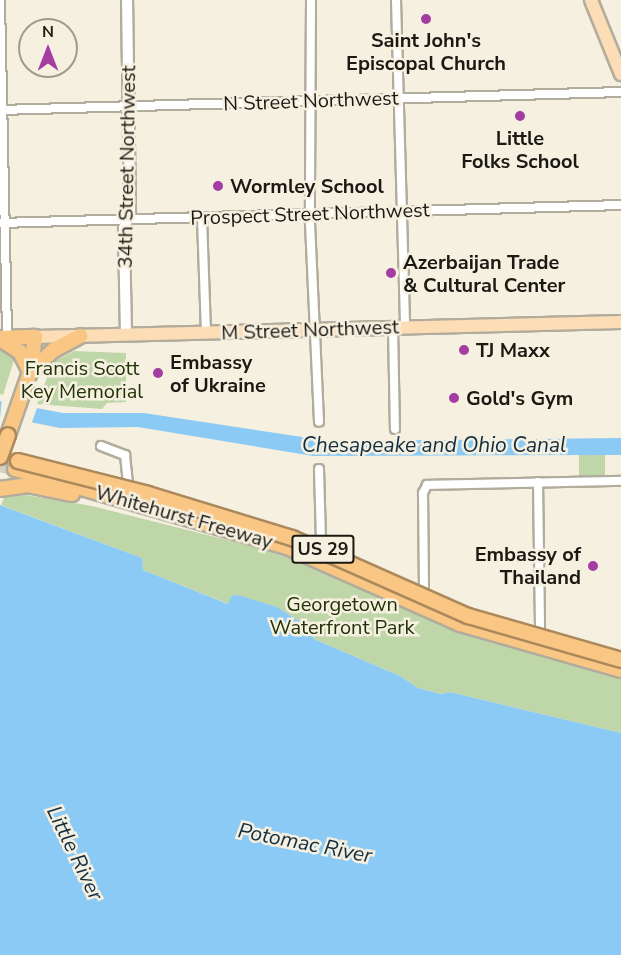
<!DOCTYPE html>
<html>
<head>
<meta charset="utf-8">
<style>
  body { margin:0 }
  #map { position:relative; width:621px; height:955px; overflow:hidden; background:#f6f0e0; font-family:"Nunito Sans",sans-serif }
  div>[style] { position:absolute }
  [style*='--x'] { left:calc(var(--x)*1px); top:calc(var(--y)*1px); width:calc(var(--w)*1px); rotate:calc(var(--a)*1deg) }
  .green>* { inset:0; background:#bfd6a8; transform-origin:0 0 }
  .water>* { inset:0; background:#8ccaf6 }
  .pier>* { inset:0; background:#f6f0e0 }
  .highway-tunnel>* { height:14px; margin-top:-7px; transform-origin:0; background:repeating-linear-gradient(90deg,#d5d0c1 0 14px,transparent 0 21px) }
  .roads { filter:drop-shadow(2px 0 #b2ac9d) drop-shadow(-2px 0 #b2ac9d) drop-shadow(0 2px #b2ac9d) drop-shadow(0 -2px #b2ac9d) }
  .street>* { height:8px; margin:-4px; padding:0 4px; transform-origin:4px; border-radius:4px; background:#fff }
  .secondary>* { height:10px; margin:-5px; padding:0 5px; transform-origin:5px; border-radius:5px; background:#fff }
  .primary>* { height:12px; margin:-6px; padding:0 6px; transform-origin:6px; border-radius:6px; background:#fcddb5 }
  .highway>* { height:14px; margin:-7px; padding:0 7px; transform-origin:7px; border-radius:7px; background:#fac684 }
  .bridges { filter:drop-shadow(2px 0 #ac895c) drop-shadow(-2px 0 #ac895c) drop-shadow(0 2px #ac895c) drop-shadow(0 -2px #ac895c) }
  .highway-bridge>* { height:14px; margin:-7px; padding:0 7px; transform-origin:7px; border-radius:7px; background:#fac684 }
  .dots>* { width:16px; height:16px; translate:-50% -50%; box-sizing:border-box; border:3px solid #f6f0e0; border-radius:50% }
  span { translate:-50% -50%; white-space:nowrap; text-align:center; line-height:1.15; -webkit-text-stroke:5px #f6f0e0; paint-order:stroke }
  .shield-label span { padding:2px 4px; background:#f6f0e0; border:2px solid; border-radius:4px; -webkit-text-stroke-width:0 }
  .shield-label { font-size:18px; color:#1b1913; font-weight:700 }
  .poi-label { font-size:20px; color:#1b1913; font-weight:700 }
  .left { translate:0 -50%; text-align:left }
  .right { translate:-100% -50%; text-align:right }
  .street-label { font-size:20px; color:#1b1913 }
  .park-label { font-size:20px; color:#213306 }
  .water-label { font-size:21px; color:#122e41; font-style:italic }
  .north { position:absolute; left:18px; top:18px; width:60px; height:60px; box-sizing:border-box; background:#f6f0e0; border:2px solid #9e9a8e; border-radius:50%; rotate:0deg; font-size:16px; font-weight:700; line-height:24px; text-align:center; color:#1b1913 }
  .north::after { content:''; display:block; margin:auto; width:21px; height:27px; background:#a33da2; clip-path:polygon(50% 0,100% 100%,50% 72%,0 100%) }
</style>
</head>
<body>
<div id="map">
  <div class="green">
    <div style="clip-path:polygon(0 348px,15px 357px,3px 395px,0 394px)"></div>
    <div style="clip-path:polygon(74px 351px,126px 353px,126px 402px,107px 403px,102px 409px,37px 404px,53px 362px)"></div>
    <div style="left:579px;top:454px;width:26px;height:22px"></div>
    <div style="clip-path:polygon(14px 493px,92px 506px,267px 550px,336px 575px,449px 628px,621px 676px,621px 733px,450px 692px,441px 694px,418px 688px,400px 676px,314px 639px,307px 626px,277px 607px,232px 595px,229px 604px,143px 570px,142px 558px,1px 505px,5px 495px)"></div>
  </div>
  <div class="water">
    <div style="clip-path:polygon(0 401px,63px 413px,144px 413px,329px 441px,621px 438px,621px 455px,313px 456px,138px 427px,60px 428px,0 416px)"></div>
    <div style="clip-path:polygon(0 505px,142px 558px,143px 570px,228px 604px,232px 595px,241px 596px,277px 607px,307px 626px,314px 639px,400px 676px,418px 688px,441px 694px,450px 692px,621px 733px,621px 955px,0 955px)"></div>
  </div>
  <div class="pier">
    <div style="clip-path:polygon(2px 398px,38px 405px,31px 425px,0 419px)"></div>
  </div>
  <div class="highway-tunnel">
    <div style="--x:0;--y:465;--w:16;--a:15"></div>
  </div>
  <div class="roads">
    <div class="street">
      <div style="--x:0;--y:0;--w:338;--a:88.8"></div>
      <div style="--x:311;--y:0;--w:223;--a:90.3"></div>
      <div style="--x:310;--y:223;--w:199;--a:87.4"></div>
      <div style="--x:396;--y:0;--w:327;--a:88.4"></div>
      <div style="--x:0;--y:110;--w:621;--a:-1.66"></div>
      <div style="--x:202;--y:218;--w:115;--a:88"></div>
      <div style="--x:0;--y:223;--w:621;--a:-1.66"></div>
      <div style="--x:393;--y:327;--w:102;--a:88.9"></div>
      <div style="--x:101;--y:446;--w:26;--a:21"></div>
      <div style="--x:125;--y:455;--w:36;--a:84"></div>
      <div style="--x:319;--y:469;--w:71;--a:88.4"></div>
      <div style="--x:538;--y:482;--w:149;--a:89.2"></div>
      <div style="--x:424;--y:588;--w:95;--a:-90.6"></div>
      <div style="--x:423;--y:493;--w:9;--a:-63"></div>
      <div style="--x:427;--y:485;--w:194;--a:-1.2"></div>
    </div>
    <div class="secondary">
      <div style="--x:126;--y:335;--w:107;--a:-91.1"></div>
      <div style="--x:124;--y:228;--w:17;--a:-69"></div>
      <div style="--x:130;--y:212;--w:212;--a:-90.8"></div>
    </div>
    <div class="primary">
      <div style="--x:591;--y:0;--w:80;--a:67.9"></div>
      <div style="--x:35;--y:337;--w:586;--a:-1.47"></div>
    </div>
    <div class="highway">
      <div style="--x:0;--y:338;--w:35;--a:-2"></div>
      <div style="--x:35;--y:337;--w:35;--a:98"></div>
      <div style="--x:30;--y:372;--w:67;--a:109.2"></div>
      <div style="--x:0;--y:339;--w:24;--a:33"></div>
      <div style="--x:20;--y:352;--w:22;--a:63"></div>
      <div style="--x:30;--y:372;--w:33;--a:-43"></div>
      <div style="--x:54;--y:350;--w:30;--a:-28"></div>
      <div style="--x:15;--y:469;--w:283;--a:16"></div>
      <div style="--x:287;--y:547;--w:189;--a:24"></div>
      <div style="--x:460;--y:624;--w:167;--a:15.9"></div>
      <div style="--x:0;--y:489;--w:27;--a:-8"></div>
      <div style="--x:27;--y:485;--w:46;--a:11.3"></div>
    </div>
  </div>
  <div class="bridges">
    <div class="highway-bridge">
      <div style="--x:0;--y:457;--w:23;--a:-70"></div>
      <div style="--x:18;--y:461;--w:134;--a:14.2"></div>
      <div style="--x:148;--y:494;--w:151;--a:17"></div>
      <div style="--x:292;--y:538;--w:193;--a:23.9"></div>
      <div style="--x:468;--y:616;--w:159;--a:16"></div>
    </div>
  </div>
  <div class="dots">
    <div style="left:426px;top:19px;background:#a33da2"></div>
    <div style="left:520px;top:116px;background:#a33da2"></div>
    <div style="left:218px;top:186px;background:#a33da2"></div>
    <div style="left:391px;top:273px;background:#a33da2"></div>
    <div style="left:464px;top:350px;background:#a33da2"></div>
    <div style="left:158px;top:373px;background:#a33da2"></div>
    <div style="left:454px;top:398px;background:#a33da2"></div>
    <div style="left:593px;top:566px;background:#a33da2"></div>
  </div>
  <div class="shield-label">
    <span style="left:323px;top:549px">US 29</span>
  </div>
  <div class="poi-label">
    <span style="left:426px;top:52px">Saint John's<br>Episcopal Church</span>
    <span style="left:520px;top:150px">Little<br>Folks School</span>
    <span class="left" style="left:230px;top:186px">Wormley School</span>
    <span class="left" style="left:403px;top:274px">Azerbaijan Trade<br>&amp; Cultural Center</span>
    <span class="left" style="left:476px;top:350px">TJ Maxx</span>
    <span class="left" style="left:170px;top:374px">Embassy<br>of Ukraine</span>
    <span class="left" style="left:466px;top:398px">Gold's Gym</span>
    <span class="right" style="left:581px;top:566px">Embassy of<br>Thailand</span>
  </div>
  <div class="street-label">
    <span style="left:311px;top:101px;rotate:-2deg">N Street Northwest</span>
    <span style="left:127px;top:167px;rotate:-89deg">34th Street Northwest</span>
    <span style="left:310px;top:214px;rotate:-2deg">Prospect Street Northwest</span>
    <span style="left:310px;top:330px;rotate:-2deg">M Street Northwest</span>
    <span style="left:184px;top:517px;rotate:16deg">Whitehurst Freeway</span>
  </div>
  <div class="park-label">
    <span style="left:82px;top:380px">Francis Scott<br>Key Memorial</span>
    <span style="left:342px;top:616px">Georgetown<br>Waterfront Park</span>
  </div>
  <div class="water-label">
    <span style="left:434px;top:445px">Chesapeake and Ohio Canal</span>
    <span style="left:305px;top:843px;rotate:11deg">Potomac River</span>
    <span style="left:75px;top:853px;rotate:64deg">Little River</span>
  </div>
  <div class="north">N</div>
</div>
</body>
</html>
